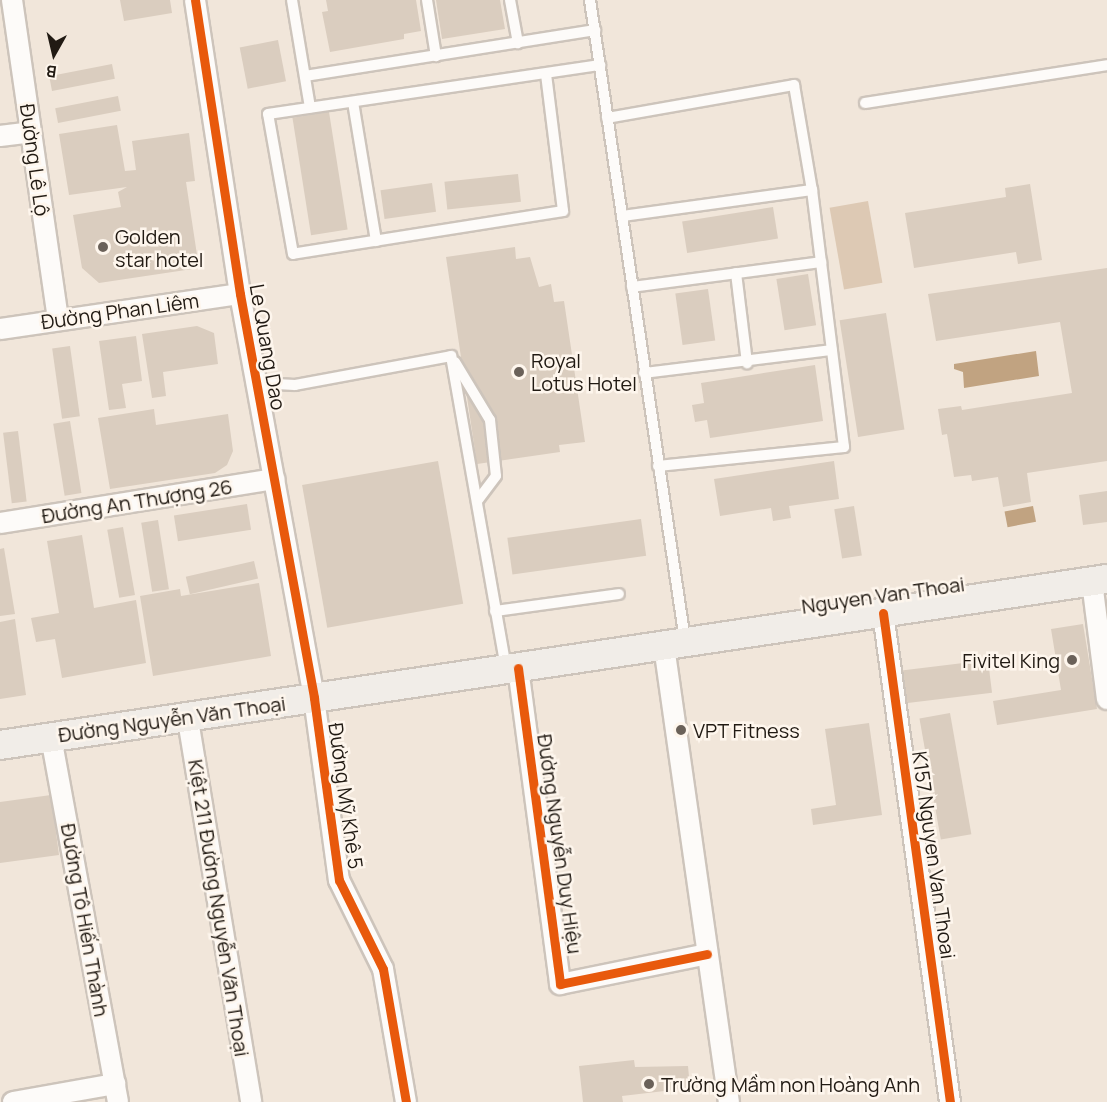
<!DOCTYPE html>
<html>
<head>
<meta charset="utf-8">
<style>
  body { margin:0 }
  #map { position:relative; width:1107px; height:1102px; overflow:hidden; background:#f1e6da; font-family:Manrope,sans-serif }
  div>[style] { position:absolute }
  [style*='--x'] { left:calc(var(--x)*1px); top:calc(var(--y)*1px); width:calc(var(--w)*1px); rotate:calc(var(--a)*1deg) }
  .green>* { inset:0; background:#ddc9b4; transform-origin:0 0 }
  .water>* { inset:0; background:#c1a381; transform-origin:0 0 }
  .building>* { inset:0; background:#dacdbf; transform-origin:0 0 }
  .roads { filter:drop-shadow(2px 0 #cdc4bb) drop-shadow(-2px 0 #cdc4bb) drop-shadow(0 2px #cdc4bb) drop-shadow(0 -2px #cdc4bb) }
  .service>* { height:10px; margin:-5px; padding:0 5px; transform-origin:5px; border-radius:5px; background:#fdfbf9 }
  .minor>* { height:20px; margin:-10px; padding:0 10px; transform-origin:10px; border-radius:10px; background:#fdfbf9 }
  .secondary>* { height:28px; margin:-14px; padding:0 14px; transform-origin:14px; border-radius:14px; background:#f1ede8 }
  .cycleway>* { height:9px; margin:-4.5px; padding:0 4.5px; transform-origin:4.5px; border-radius:4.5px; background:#e8590c }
  .dots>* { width:16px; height:16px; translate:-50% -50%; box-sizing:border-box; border:3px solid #fef6ed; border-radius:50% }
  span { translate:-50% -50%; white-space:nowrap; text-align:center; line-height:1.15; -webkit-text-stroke:5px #fef6ed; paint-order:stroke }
  .street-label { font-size:20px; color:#211a13 }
  .poi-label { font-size:20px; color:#211a13 }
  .left { translate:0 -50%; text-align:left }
  .right { translate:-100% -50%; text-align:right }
  .north { position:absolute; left:24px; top:24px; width:60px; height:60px; -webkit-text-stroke:4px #fef6ed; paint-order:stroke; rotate:188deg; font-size:16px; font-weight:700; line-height:24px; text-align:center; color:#211a13 }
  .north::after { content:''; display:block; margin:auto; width:21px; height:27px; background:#211a13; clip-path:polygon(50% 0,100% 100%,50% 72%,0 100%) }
</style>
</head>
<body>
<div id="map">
  <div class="green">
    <div style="left:868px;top:201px;width:83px;height:39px;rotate:80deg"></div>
  </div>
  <div class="water">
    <div style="clip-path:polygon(1036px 351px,1039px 376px,964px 388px,963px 372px,954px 369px,954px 364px)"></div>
    <div style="left:1033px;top:506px;width:16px;height:29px;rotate:79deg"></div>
  </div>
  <div class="building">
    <div style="clip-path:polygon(120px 0,170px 0,172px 13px,124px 21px)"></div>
    <div style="clip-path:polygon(326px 0,416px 0,421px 31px,404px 34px,404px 39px,330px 52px,322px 12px,328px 11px)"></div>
    <div style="clip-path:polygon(436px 0,500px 0,505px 29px,442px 39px)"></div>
    <div style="left:278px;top:40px;width:42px;height:39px;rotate:79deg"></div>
    <div style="left:112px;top:64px;width:15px;height:64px;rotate:79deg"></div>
    <div style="left:118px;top:96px;width:15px;height:64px;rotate:79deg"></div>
    <div style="left:329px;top:112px;width:119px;height:37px;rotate:81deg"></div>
    <div style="clip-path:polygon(117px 125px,125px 171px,136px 170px,132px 141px,189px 133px,195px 181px,186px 182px,199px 268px,99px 283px,82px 268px,73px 215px,121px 207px,118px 192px,127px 187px,69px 195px,59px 134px)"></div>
    <div style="left:518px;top:174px;width:28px;height:74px;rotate:84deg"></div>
    <div style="left:432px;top:183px;width:29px;height:52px;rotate:82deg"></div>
    <div style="clip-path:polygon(1030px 184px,1042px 260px,1018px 264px,1016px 252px,914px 268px,905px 213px,1006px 197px,1005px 188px)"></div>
    <div style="left:773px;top:207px;width:32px;height:92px;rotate:81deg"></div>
    <div style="clip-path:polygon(515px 247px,516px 259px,530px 257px,539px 287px,551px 284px,554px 302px,564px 301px,585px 442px,559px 445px,560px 452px,477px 464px,446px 257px)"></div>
    <div style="clip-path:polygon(1107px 268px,1107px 461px,1027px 473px,1031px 502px,1003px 507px,998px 477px,972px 481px,971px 475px,954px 477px,947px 434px,942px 435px,938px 409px,961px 406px,962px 410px,1072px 393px,1060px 322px,936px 341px,928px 294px)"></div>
    <div style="left:808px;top:274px;width:52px;height:32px;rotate:81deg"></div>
    <div style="left:708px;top:289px;width:52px;height:33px;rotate:82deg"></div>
    <div style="left:886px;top:313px;width:118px;height:47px;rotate:81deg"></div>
    <div style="clip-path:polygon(197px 326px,214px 333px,218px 364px,163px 372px,166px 396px,152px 398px,142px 334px)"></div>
    <div style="clip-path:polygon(136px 336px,142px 381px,122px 384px,126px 408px,109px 410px,99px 341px)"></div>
    <div style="left:70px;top:346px;width:71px;height:18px;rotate:82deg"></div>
    <div style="clip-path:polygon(815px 365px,823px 421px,710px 438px,707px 420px,695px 422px,692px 405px,704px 403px,701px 383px)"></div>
    <div style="clip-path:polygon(154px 409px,156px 425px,228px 414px,233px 451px,227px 465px,215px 473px,110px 489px,98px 418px)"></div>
    <div style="left:70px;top:421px;width:73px;height:17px;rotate:81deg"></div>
    <div style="left:18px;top:431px;width:71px;height:15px;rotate:83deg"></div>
    <div style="left:438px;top:461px;width:145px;height:138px;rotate:80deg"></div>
    <div style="clip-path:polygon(834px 461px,839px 499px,789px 506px,791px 518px,773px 521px,771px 508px,720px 516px,714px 479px)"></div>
    <div style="clip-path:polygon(1107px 491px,1107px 522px,1083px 525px,1079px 495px)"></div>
    <div style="left:247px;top:504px;width:26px;height:74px;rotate:81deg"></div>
    <div style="left:854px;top:506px;width:50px;height:20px;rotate:81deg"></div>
    <div style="left:641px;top:519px;width:37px;height:135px;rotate:82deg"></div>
    <div style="left:158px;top:520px;width:70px;height:17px;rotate:81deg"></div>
    <div style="left:123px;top:527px;width:69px;height:16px;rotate:80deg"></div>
    <div style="clip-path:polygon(82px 535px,94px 608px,136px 600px,146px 663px,62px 678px,55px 639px,36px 642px,31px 618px,59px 613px,47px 541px)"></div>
    <div style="clip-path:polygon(4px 548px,15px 614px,0 616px,0 549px)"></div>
    <div style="left:254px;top:561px;width:18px;height:70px;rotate:77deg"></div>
    <div style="clip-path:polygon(259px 583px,271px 656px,153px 676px,140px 596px,180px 589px,181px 596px)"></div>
    <div style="clip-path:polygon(15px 619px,26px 695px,0 699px,0 622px)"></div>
    <div style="clip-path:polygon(1083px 624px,1097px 709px,997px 725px,993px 701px,1061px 690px,1051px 629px)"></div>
    <div style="left:988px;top:660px;width:33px;height:87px;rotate:83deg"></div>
    <div style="left:950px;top:713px;width:123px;height:31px;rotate:80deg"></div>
    <div style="clip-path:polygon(869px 723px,882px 815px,813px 825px,811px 809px,836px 805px,825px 729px)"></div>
    <div style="clip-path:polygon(51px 795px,59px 855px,0 863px,0 802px)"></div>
    <div style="clip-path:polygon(634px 1060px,635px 1067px,688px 1066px,690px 1088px,622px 1096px,623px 1102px,583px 1102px,579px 1066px)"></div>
  </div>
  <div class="roads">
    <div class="service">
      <div style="--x:292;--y:0;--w:109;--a:80.5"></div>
      <div style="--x:427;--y:0;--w:57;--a:80.9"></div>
      <div style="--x:510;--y:0;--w:44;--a:79.5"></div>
      <div style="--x:590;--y:0;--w:647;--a:81.56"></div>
      <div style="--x:546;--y:74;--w:138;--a:82.9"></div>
      <div style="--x:563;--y:211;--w:273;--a:171"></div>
      <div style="--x:293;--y:254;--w:142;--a:-100.1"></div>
      <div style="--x:268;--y:114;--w:336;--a:-8.4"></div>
      <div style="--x:305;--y:76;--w:294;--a:-9"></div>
      <div style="--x:353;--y:102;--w:141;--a:80.6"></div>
      <div style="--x:865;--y:103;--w:245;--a:-8.9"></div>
      <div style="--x:607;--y:118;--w:190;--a:-10"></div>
      <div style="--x:794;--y:85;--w:107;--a:80.3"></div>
      <div style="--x:812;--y:190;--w:259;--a:82.9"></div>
      <div style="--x:844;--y:447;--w:187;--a:174.2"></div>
      <div style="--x:622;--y:216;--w:192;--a:-7.8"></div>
      <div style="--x:736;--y:273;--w:91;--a:83"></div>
      <div style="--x:632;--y:287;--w:191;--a:-7.5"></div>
      <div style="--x:455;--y:362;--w:68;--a:58.9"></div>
      <div style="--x:490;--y:420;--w:56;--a:83.9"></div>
      <div style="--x:496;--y:476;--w:31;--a:127"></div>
      <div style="--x:644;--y:373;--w:189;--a:-7"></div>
      <div style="--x:257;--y:383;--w:38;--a:3"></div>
      <div style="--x:295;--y:385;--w:159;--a:-10.5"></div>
      <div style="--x:451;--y:356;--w:318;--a:80"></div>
      <div style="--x:495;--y:611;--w:125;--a:-7.8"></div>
    </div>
    <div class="minor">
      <div style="--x:12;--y:0;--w:323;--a:81.8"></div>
      <div style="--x:195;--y:0;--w:297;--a:81.3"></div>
      <div style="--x:240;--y:294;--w:411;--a:79.6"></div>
      <div style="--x:314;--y:698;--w:184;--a:82.2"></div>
      <div style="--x:339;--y:880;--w:99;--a:63.7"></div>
      <div style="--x:383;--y:969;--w:135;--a:80.2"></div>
      <div style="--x:0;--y:136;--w:31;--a:-7"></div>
      <div style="--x:0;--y:329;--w:243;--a:-8.3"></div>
      <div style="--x:0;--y:523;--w:278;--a:-9.1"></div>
      <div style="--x:1092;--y:582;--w:118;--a:82.7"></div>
      <div style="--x:883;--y:613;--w:494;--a:82.2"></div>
      <div style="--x:664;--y:646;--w:461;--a:81.9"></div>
      <div style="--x:518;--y:668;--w:319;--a:82.4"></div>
      <div style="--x:560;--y:984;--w:150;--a:-11.5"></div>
      <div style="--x:187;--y:714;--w:393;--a:80.6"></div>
      <div style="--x:51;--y:737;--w:371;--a:79.6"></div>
      <div style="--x:13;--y:1102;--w:104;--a:-10"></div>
    </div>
    <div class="secondary">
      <div style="--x:0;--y:745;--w:1119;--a:-8.53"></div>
    </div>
  </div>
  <div class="cycleway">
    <div style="--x:195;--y:0;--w:297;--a:81.3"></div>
    <div style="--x:240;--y:294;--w:411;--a:79.6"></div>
    <div style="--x:314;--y:698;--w:184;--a:82.2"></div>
    <div style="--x:339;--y:880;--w:99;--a:63.7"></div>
    <div style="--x:383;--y:969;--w:135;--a:80.2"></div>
    <div style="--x:883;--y:613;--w:494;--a:82.2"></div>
    <div style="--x:518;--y:668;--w:319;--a:82.4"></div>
    <div style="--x:560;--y:984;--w:150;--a:-11.5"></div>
  </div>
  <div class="dots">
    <div style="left:103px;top:247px;background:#6a6159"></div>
    <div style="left:519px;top:372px;background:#6a6159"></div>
    <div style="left:1072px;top:660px;background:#6a6159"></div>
    <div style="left:681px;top:730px;background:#6a6159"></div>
    <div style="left:649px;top:1084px;background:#6a6159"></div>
  </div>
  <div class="street-label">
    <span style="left:35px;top:160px;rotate:82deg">Đường Lê Lộ</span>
    <span style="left:120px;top:311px;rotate:-8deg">Đường Phan Liêm</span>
    <span style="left:268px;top:347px;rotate:80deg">Le Quang Dao</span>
    <span style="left:137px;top:501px;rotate:-9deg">Đường An Thượng 26</span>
    <span style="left:883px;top:595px;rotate:-8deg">Nguyen Van Thoai</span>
    <span style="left:172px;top:719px;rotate:-8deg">Đường Nguyễn Văn Thoại</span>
    <span style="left:346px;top:796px;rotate:82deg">Đường Mỹ Khê 5</span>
    <span style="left:560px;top:844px;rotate:82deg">Đường Nguyễn Duy Hiệu</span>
    <span style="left:934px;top:855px;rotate:82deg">K157 Nguyen Van Thoai</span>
    <span style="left:219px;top:908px;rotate:81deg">Kiệt 211 Đường Nguyễn Văn Thoại</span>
    <span style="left:85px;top:920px;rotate:80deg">Đường Tô Hiến Thành</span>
  </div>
  <div class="poi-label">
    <span class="left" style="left:115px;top:248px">Golden<br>star hotel</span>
    <span class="left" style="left:531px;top:372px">Royal<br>Lotus Hotel</span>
    <span class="right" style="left:1060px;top:660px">Fivitel King</span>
    <span class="left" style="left:693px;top:730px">VPT Fitness</span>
    <span class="left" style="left:661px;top:1084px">Trường Mầm non Hoàng Anh</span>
  </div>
  <div class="north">B</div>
</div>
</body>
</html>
